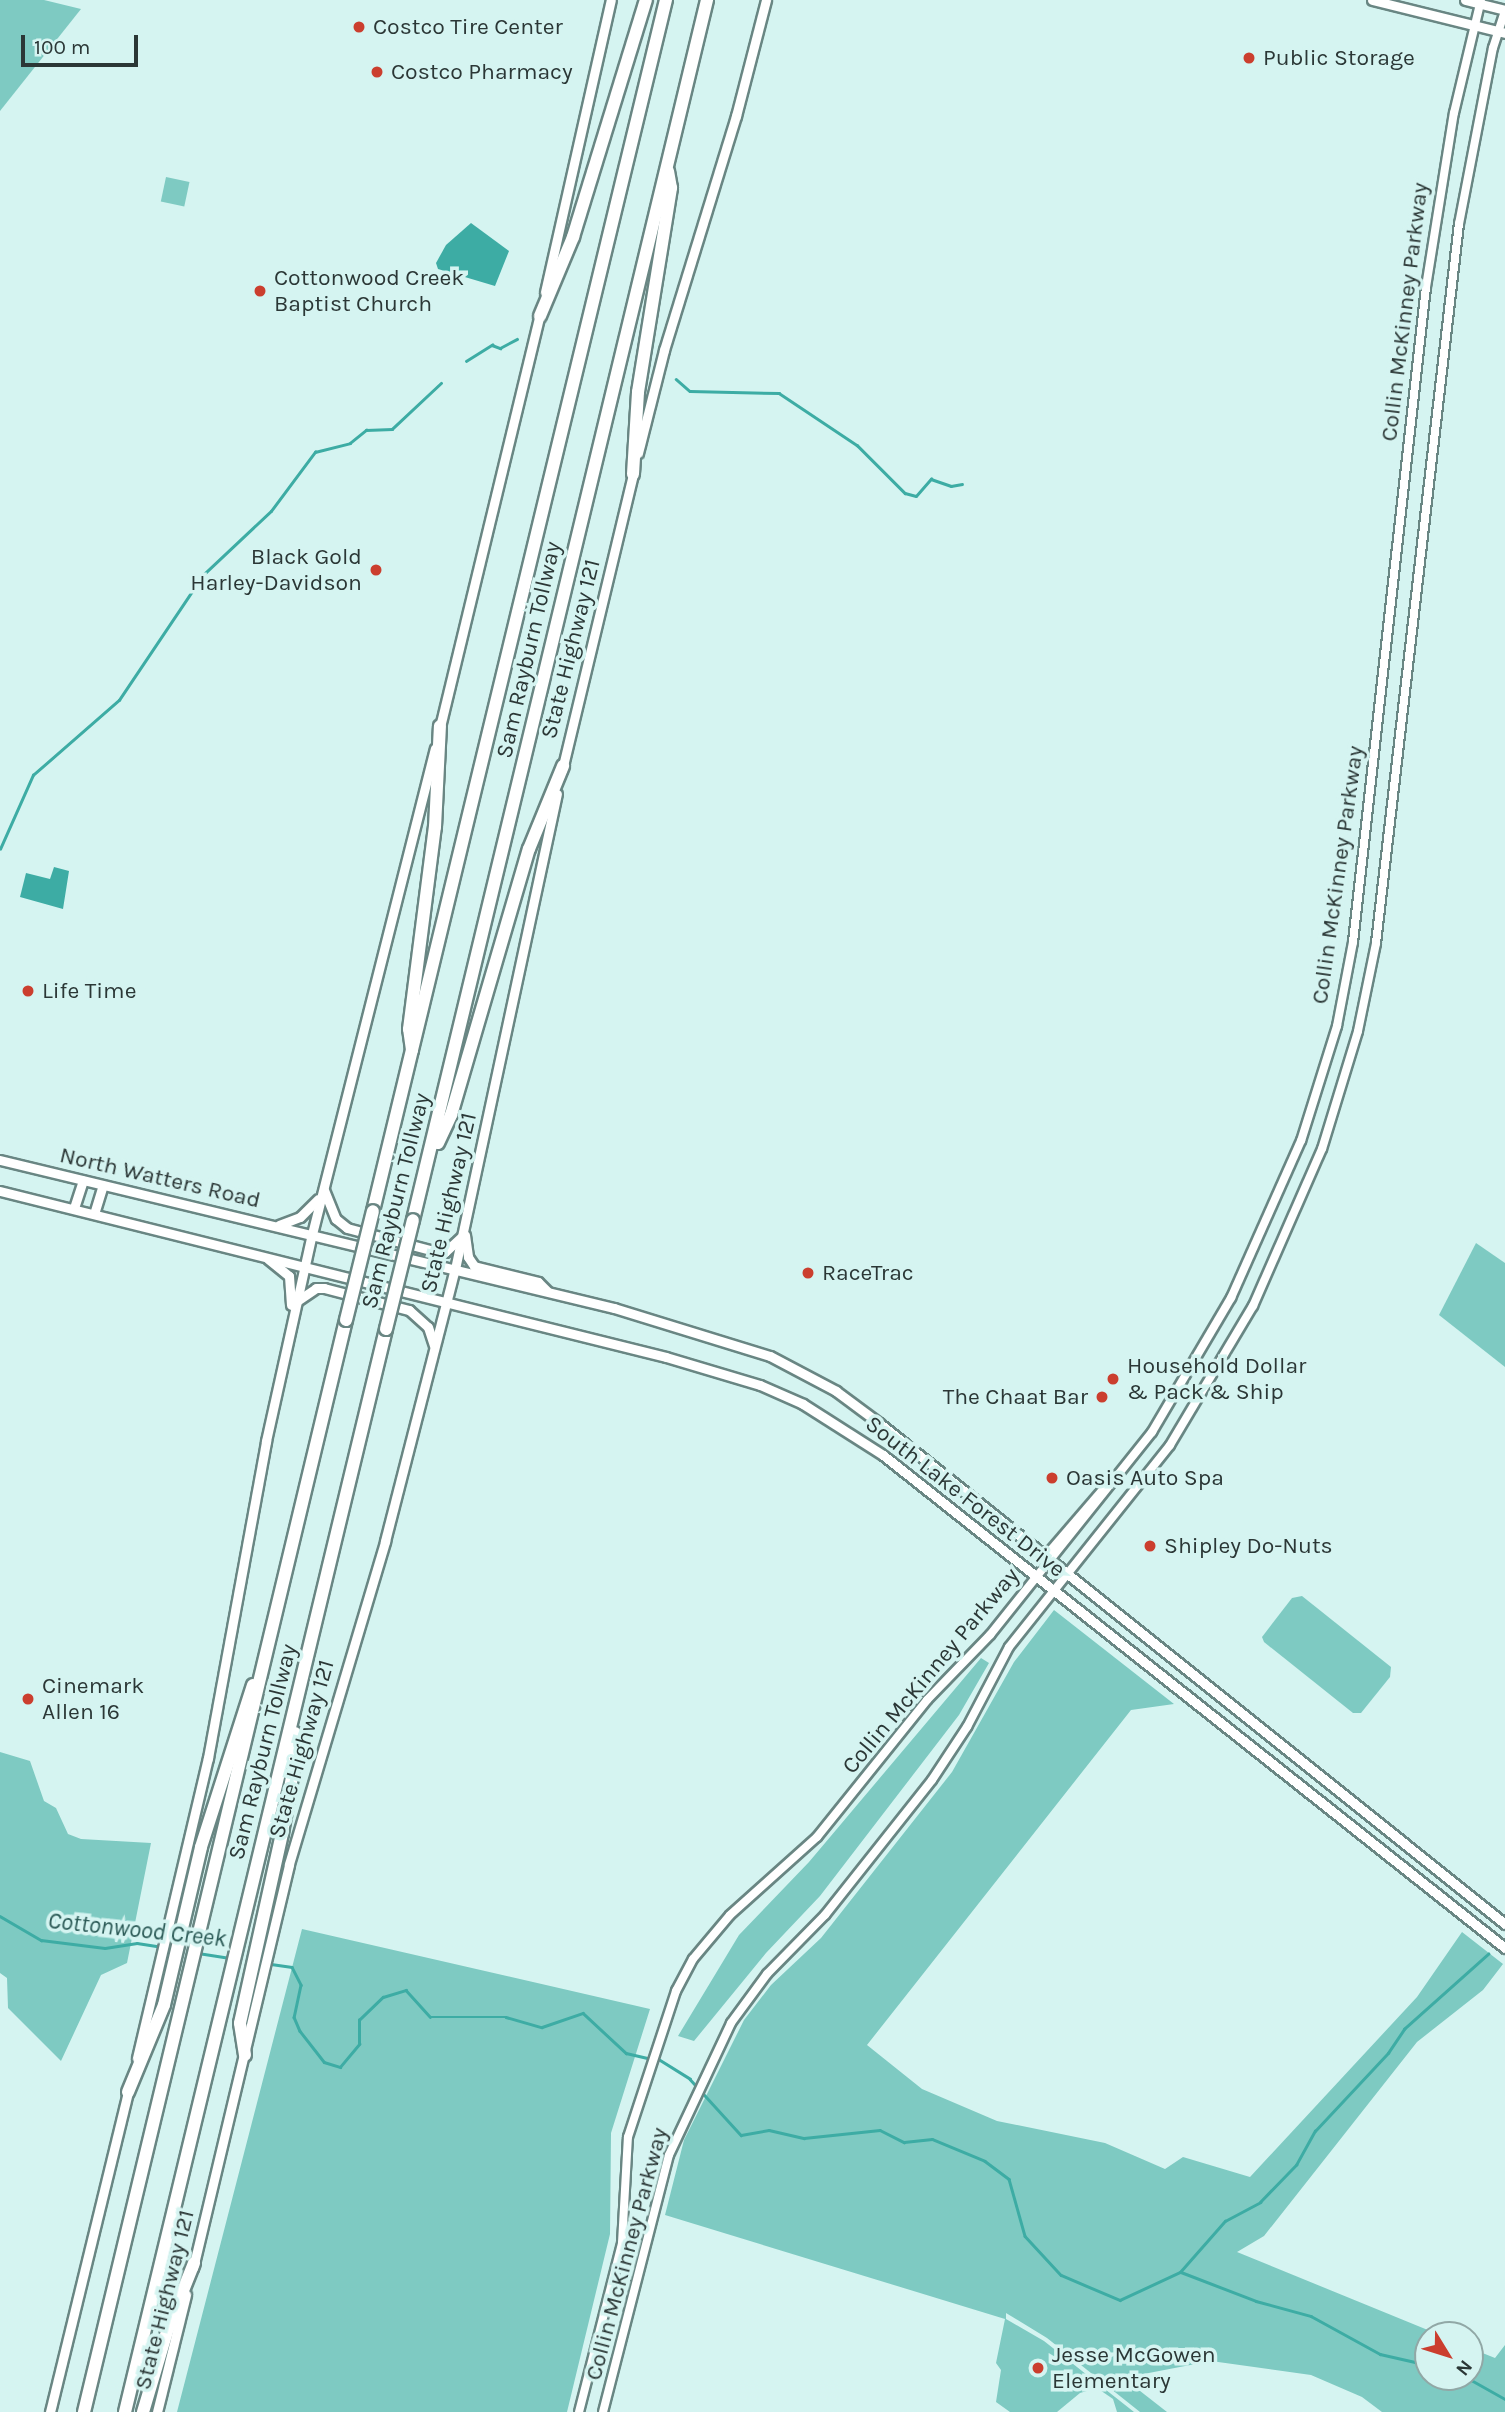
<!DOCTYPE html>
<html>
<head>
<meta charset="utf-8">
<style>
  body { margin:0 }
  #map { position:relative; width:1505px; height:2412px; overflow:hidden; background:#d5f4f1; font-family:Karla,sans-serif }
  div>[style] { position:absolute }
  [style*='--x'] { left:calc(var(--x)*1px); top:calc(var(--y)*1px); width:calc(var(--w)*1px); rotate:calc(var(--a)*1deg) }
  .green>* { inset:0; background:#7ecac2; transform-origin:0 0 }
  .water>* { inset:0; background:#3daca4 }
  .stream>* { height:2.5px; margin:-1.25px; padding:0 1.25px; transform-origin:1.25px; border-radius:1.25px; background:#3daca4 }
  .roads { filter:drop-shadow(2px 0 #698683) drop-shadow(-2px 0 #698683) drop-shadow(0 2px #698683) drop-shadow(0 -2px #698683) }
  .tertiary>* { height:8px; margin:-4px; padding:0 4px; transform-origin:4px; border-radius:4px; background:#fff }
  .secondary>* { height:9px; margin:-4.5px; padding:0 4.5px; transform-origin:4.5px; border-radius:4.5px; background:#fff }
  .motorway>* { height:12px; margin:-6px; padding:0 6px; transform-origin:6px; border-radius:6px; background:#fff }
  .bridges { filter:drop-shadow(2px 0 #698683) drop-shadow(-2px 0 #698683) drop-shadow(0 2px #698683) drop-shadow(0 -2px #698683) }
  .motorway-bridge>* { height:12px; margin:-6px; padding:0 6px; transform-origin:6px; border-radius:6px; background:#fff }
  .dots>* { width:19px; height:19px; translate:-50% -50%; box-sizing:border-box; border:4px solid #d5f4f1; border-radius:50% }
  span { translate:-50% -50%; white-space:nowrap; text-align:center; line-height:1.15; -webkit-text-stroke:7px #d5f4f1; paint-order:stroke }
  .poi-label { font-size:23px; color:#2b3736 }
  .left { translate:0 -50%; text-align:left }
  .right { translate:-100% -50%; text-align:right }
  .street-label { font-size:23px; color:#2b3736 }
  .water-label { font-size:24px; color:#2a5955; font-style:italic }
  .north { position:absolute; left:1414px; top:2321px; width:70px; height:70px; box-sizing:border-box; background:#d5f4f1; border:2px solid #91a8a6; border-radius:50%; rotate:128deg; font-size:19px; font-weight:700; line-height:28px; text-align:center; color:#2b3736 }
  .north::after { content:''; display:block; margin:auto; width:24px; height:32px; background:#cb3e2e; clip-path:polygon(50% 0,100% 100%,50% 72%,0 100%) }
  .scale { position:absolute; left:21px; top:35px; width:117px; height:32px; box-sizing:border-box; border:4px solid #2b3736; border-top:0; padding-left:9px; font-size:21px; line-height:24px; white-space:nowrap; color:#2b3736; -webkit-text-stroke:5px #d5f4f1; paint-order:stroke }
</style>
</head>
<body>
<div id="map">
  <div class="green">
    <div style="clip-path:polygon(0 0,44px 0,81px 9px,0 111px)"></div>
    <div style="left:166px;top:177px;width:24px;height:25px;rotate:12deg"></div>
    <div style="clip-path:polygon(1476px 1243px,1505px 1263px,1505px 1367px,1439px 1315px)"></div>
    <div style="clip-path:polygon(1302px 1596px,1391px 1667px,1390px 1677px,1361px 1713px,1353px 1713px,1264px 1642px,1262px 1637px,1292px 1598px)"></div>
    <div style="clip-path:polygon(1054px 1610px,1174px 1704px,1131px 1710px,867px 2045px,922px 2089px,997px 2121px,1105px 2143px,1165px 2169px,1183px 2157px,1250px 2177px,1417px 1997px,1462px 1932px,1503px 1964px,1483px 1990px,1417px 2042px,1264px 2236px,1237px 2252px,1440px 2335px,1428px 2335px,1428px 2377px,1470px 2377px,1470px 2348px,1495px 2358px,1505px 2345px,1505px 2412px,1382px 2412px,1362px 2397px,1311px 2375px,1211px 2361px,1128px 2377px,1126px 2380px,1167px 2412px,1140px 2412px,1047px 2338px,1006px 2313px,1006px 2319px,1044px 2341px,1134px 2412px,1117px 2412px,1113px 2399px,1097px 2388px,1080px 2393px,1057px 2412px,1010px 2412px,996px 2402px,1001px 2370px,996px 2363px,1005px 2319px,665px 2215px,684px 2140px,744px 2020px,771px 1985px,821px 1938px,952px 1772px,1014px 1662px)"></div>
    <div style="clip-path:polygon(981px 1658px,989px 1663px,959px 1715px,820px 1896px,766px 1953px,694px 2041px,678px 2036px,739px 1935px,809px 1862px)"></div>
    <div style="clip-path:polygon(0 1752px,30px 1761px,44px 1801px,56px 1808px,68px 1834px,81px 1839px,151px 1843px,127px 1963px,101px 1975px,61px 2061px,8px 2008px,7px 1978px,0 1973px)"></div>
    <div style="clip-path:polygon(302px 1929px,650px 2009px,611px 2133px,610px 2234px,567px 2412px,177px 2412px)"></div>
  </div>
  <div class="water">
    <div style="clip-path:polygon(471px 223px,509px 251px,495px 286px,438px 269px,436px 263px,446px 245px)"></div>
    <div style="clip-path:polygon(54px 867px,69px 871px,63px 909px,20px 897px,26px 873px,50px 879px)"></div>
  </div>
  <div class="stream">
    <div style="--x:466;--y:361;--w:31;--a:-32"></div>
    <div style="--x:492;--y:345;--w:9;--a:21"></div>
    <div style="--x:500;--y:348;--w:19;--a:-28"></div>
    <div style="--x:676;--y:379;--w:18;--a:41"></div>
    <div style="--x:690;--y:391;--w:89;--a:1.3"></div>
    <div style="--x:779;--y:393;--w:94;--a:33.7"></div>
    <div style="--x:857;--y:445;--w:68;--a:45"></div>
    <div style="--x:905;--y:493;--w:11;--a:15"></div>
    <div style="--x:916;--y:496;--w:23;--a:-49"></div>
    <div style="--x:931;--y:479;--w:21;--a:19"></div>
    <div style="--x:951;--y:486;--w:11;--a:-10"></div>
    <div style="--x:0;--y:849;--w:81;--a:-66"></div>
    <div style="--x:33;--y:775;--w:114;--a:-41.1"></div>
    <div style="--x:119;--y:700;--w:151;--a:-56.1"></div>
    <div style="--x:203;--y:575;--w:93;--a:-43.3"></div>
    <div style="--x:271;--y:511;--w:74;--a:-53.3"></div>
    <div style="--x:315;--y:452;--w:36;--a:-14"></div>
    <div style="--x:350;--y:443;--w:21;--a:-39"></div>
    <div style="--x:366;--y:430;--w:26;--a:-2"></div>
    <div style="--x:392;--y:429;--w:67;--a:-43.2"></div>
    <div style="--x:0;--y:1916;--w:48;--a:30.3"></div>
    <div style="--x:41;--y:1940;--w:64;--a:7.1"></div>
    <div style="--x:105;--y:1948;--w:32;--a:-9"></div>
    <div style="--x:137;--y:1943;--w:24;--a:9"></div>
    <div style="--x:198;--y:1953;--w:32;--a:9"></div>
    <div style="--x:257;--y:1962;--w:35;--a:8"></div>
    <div style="--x:292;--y:1967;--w:20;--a:63"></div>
    <div style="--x:301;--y:1985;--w:33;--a:102"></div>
    <div style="--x:294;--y:2017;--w:15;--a:67"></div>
    <div style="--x:300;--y:2031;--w:39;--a:52"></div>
    <div style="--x:324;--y:2062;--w:17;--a:17"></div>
    <div style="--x:340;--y:2067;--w:30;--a:-50"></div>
    <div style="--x:359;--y:2044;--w:24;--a:-90"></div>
    <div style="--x:359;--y:2020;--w:33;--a:-44"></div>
    <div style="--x:383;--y:1997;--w:24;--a:-17"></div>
    <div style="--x:406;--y:1990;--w:36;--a:48"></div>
    <div style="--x:430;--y:2017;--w:76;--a:0"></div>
    <div style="--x:506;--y:2017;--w:37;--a:16"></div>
    <div style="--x:542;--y:2027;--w:43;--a:-18.9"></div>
    <div style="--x:583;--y:2013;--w:59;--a:42.9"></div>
    <div style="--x:626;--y:2053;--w:26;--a:13"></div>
    <div style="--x:657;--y:2058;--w:39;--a:32"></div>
    <div style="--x:690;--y:2079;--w:76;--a:47.7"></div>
    <div style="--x:741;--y:2135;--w:28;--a:-10"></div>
    <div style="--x:769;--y:2130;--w:36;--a:13"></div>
    <div style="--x:804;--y:2138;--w:76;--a:-6"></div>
    <div style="--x:880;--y:2130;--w:27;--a:27"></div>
    <div style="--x:904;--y:2142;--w:28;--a:-6"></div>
    <div style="--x:932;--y:2139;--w:57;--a:22.5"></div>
    <div style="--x:985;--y:2161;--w:30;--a:37"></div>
    <div style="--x:1009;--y:2179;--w:59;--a:74.3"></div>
    <div style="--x:1025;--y:2236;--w:53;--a:47.3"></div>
    <div style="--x:1061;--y:2275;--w:64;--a:23"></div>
    <div style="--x:1120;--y:2300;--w:66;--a:-25"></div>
    <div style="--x:1180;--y:2272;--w:68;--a:-48.6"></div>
    <div style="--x:1225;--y:2221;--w:40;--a:-28"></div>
    <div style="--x:1260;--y:2202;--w:52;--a:-45.8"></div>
    <div style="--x:1296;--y:2165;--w:39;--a:-61"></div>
    <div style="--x:1315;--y:2131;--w:107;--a:-46.9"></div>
    <div style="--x:1388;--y:2053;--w:29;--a:-56"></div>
    <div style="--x:1404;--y:2029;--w:113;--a:-41.8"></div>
    <div style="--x:1181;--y:2272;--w:80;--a:21.1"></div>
    <div style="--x:1256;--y:2301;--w:57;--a:15.3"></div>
    <div style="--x:1311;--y:2316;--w:79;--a:28.8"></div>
    <div style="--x:1380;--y:2354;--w:49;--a:12.9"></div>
    <div style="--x:1466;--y:2377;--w:45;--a:29.4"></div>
  </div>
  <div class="roads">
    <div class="tertiary">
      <div style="--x:1044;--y:1558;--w:103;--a:-49.3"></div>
      <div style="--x:579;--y:2412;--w:174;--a:-75.7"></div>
      <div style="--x:622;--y:2243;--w:106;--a:-86.8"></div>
      <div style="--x:628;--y:2137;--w:154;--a:-71.8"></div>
      <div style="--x:676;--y:1991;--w:36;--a:-62"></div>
      <div style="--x:693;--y:1959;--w:57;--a:-49.9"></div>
      <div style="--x:730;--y:1915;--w:117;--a:-41.9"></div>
      <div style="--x:817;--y:1837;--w:176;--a:-51.2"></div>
      <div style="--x:927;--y:1700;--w:91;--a:-45.9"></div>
      <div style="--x:990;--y:1635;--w:260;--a:-51.4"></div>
      <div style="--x:1152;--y:1432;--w:156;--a:-59.5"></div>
      <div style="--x:1231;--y:1298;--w:172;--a:-66"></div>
      <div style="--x:1301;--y:1141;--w:121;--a:-72.6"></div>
      <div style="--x:1337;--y:1026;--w:86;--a:-79.2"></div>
      <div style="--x:1353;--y:942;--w:659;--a:-83.64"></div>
      <div style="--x:1426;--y:287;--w:176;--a:-80.9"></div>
      <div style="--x:1454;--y:113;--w:116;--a:-76.6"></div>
      <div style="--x:603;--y:2412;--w:265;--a:-75.6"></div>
      <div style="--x:669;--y:2155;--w:146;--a:-64.8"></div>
      <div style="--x:731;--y:2023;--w:61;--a:-53.7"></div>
      <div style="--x:767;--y:1974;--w:83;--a:-45.5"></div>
      <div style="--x:825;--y:1915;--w:172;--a:-51.6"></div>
      <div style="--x:932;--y:1780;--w:64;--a:-56.6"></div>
      <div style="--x:967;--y:1727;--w:90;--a:-62.3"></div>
      <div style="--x:1009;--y:1647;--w:258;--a:-51.4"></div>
      <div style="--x:1170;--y:1445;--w:162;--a:-59.2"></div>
      <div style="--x:1253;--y:1306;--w:171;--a:-66.3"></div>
      <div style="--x:1322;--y:1149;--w:123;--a:-73"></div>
      <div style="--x:1358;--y:1031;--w:90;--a:-78.4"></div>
      <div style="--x:1376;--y:943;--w:724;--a:-83.42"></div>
      <div style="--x:1459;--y:224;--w:179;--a:-79.1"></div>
      <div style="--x:1493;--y:48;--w:38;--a:-72"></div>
    </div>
    <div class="secondary">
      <div style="--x:1372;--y:0;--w:137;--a:13.9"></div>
      <div style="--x:1465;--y:0;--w:41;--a:14"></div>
      <div style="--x:545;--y:292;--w:299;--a:-77.3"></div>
      <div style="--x:638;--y:453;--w:106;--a:-75.8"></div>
      <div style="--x:664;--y:350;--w:245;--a:-72.9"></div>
      <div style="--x:736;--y:116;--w:120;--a:-75.5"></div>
      <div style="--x:439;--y:731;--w:431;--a:-76.4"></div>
      <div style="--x:562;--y:770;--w:309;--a:-76.5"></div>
      <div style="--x:0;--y:1160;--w:632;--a:13.55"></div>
      <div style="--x:614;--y:1308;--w:163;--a:17.1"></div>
      <div style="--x:770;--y:1356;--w:75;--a:27.9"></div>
      <div style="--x:836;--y:1391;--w:54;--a:36.7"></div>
      <div style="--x:879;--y:1423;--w:802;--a:38.67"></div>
      <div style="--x:324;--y:1190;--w:31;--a:68"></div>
      <div style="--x:336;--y:1219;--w:14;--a:39"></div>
      <div style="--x:347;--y:1228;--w:90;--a:14.8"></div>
      <div style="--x:434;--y:1251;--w:11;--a:5"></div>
      <div style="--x:445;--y:1252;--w:21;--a:-43"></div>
      <div style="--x:0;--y:1191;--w:686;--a:14"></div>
      <div style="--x:666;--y:1357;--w:98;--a:16.6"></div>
      <div style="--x:760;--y:1385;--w:47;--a:23.8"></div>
      <div style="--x:803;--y:1404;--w:95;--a:32.5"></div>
      <div style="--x:883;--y:1455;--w:794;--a:38.4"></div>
      <div style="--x:74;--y:1208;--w:29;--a:-72"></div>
      <div style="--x:94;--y:1214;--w:30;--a:-73"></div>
      <div style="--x:279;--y:1225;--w:22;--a:-21"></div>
      <div style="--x:300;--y:1217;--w:25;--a:-45"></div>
      <div style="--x:465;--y:1235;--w:22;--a:82"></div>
      <div style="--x:468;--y:1257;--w:11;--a:56"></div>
      <div style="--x:474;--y:1266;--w:66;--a:14"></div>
      <div style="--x:538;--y:1282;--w:13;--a:45"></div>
      <div style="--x:268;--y:1259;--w:27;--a:39"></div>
      <div style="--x:289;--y:1276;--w:29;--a:86"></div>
      <div style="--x:297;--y:1301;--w:23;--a:-34"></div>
      <div style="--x:316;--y:1288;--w:8;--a:0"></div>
      <div style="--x:324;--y:1288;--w:88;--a:14.5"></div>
      <div style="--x:409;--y:1310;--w:25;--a:42"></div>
      <div style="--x:428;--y:1327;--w:19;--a:72"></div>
      <div style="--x:137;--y:2058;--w:308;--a:-76.7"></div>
      <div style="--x:208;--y:1758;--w:322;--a:-79.6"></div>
      <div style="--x:266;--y:1441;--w:212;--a:-77.5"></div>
      <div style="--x:312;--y:1234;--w:501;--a:-75.8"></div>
      <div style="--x:193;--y:2268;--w:415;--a:-76.6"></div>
      <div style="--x:289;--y:1864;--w:337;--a:-73.4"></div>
      <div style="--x:385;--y:1541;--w:281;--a:-75.6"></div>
      <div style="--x:455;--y:1269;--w:486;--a:-77.9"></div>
      <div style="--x:50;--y:2412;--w:333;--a:-76.3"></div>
      <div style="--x:157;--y:2412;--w:121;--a:-76.1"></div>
    </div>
    <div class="motorway">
      <div style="--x:540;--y:316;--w:86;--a:-67.3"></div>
      <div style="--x:573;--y:237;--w:248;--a:-72.9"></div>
      <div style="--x:633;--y:474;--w:82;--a:-86.5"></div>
      <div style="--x:638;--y:392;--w:207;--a:-80.8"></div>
      <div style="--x:671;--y:188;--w:17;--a:-100"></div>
      <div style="--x:412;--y:1050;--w:21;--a:-98"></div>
      <div style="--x:409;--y:1029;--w:204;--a:-82.7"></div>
      <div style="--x:435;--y:827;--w:101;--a:-87.2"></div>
      <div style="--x:438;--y:1143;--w:31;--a:-65"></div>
      <div style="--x:451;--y:1115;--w:277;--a:-73.7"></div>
      <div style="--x:529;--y:849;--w:90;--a:-67.7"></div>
      <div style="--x:373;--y:1211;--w:1246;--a:-76.4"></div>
      <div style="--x:413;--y:1220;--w:1255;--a:-76.45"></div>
      <div style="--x:245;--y:2055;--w:32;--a:-99"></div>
      <div style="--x:240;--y:2023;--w:195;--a:-77.5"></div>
      <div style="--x:282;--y:1833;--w:74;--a:-79.9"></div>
      <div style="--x:295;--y:1760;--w:27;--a:-90"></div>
      <div style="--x:128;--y:2092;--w:94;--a:-67.5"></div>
      <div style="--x:164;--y:2005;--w:162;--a:-76.8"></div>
      <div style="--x:201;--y:1847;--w:170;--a:-72.2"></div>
      <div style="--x:84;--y:2412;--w:1123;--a:-76.51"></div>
      <div style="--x:125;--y:2412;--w:1114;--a:-76.45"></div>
      <div style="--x:143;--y:2412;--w:88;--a:-73.4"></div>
      <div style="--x:168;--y:2328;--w:70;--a:-68.2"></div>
    </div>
  </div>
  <div class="bridges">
    <div class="motorway-bridge">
      <div style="--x:346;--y:1320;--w:112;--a:-76.1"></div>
      <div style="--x:386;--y:1329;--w:112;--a:-76.1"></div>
    </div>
  </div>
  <div class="dots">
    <div style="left:359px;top:27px;background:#cb3e2e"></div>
    <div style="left:1249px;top:58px;background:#cb3e2e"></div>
    <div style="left:377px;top:72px;background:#cb3e2e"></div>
    <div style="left:260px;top:291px;background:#cb3e2e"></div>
    <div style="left:376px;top:570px;background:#cb3e2e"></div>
    <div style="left:28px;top:991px;background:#cb3e2e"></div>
    <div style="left:808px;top:1273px;background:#cb3e2e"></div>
    <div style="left:1113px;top:1379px;background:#cb3e2e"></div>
    <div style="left:1102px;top:1397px;background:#cb3e2e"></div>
    <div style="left:1052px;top:1478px;background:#cb3e2e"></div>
    <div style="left:1150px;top:1546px;background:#cb3e2e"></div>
    <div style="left:28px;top:1699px;background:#cb3e2e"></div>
    <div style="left:1038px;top:2368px;background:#cb3e2e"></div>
  </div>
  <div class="poi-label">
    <span class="left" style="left:373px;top:27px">Costco Tire Center</span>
    <span class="left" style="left:1263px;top:58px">Public Storage</span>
    <span class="left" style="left:391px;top:72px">Costco Pharmacy</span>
    <span class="left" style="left:274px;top:291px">Cottonwood Creek<br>Baptist Church</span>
    <span class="right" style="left:362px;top:570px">Black Gold<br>Harley-Davidson</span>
    <span class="left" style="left:42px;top:991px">Life Time</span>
    <span class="left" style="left:822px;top:1273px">RaceTrac</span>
    <span class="left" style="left:1127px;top:1379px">Household Dollar<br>&amp; Pack &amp; Ship</span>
    <span class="right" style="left:1088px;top:1397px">The Chaat Bar</span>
    <span class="left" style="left:1066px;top:1478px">Oasis Auto Spa</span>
    <span class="left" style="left:1164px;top:1546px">Shipley Do-Nuts</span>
    <span class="left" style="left:42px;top:1699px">Cinemark<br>Allen 16</span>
    <span class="left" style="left:1052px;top:2368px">Jesse McGowen<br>Elementary</span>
  </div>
  <div class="street-label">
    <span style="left:1405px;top:312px;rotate:-83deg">Collin McKinney Parkway</span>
    <span style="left:571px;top:649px;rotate:-76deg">State Highway 121</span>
    <span style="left:529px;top:650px;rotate:-77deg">Sam Rayburn Tollway</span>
    <span style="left:1338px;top:875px;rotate:-82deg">Collin McKinney Parkway</span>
    <span style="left:160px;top:1178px;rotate:13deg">North Watters Road</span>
    <span style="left:396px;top:1201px;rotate:-76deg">Sam Rayburn Tollway</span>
    <span style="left:449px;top:1203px;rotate:-77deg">State Highway 121</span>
    <span style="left:965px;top:1497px;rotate:38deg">South Lake Forest Drive</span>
    <span style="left:931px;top:1671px;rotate:-50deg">Collin McKinney Parkway</span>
    <span style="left:302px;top:1749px;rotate:-74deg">State Highway 121</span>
    <span style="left:263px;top:1752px;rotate:-76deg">Sam Rayburn Tollway</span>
    <span style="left:627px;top:2254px;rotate:-75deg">Collin McKinney Parkway</span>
    <span style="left:165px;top:2300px;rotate:-76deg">State Highway 121</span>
  </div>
  <div class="water-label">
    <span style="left:137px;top:1930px;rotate:6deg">Cottonwood Creek</span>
  </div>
  <div class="north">N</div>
  <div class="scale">100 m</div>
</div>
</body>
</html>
